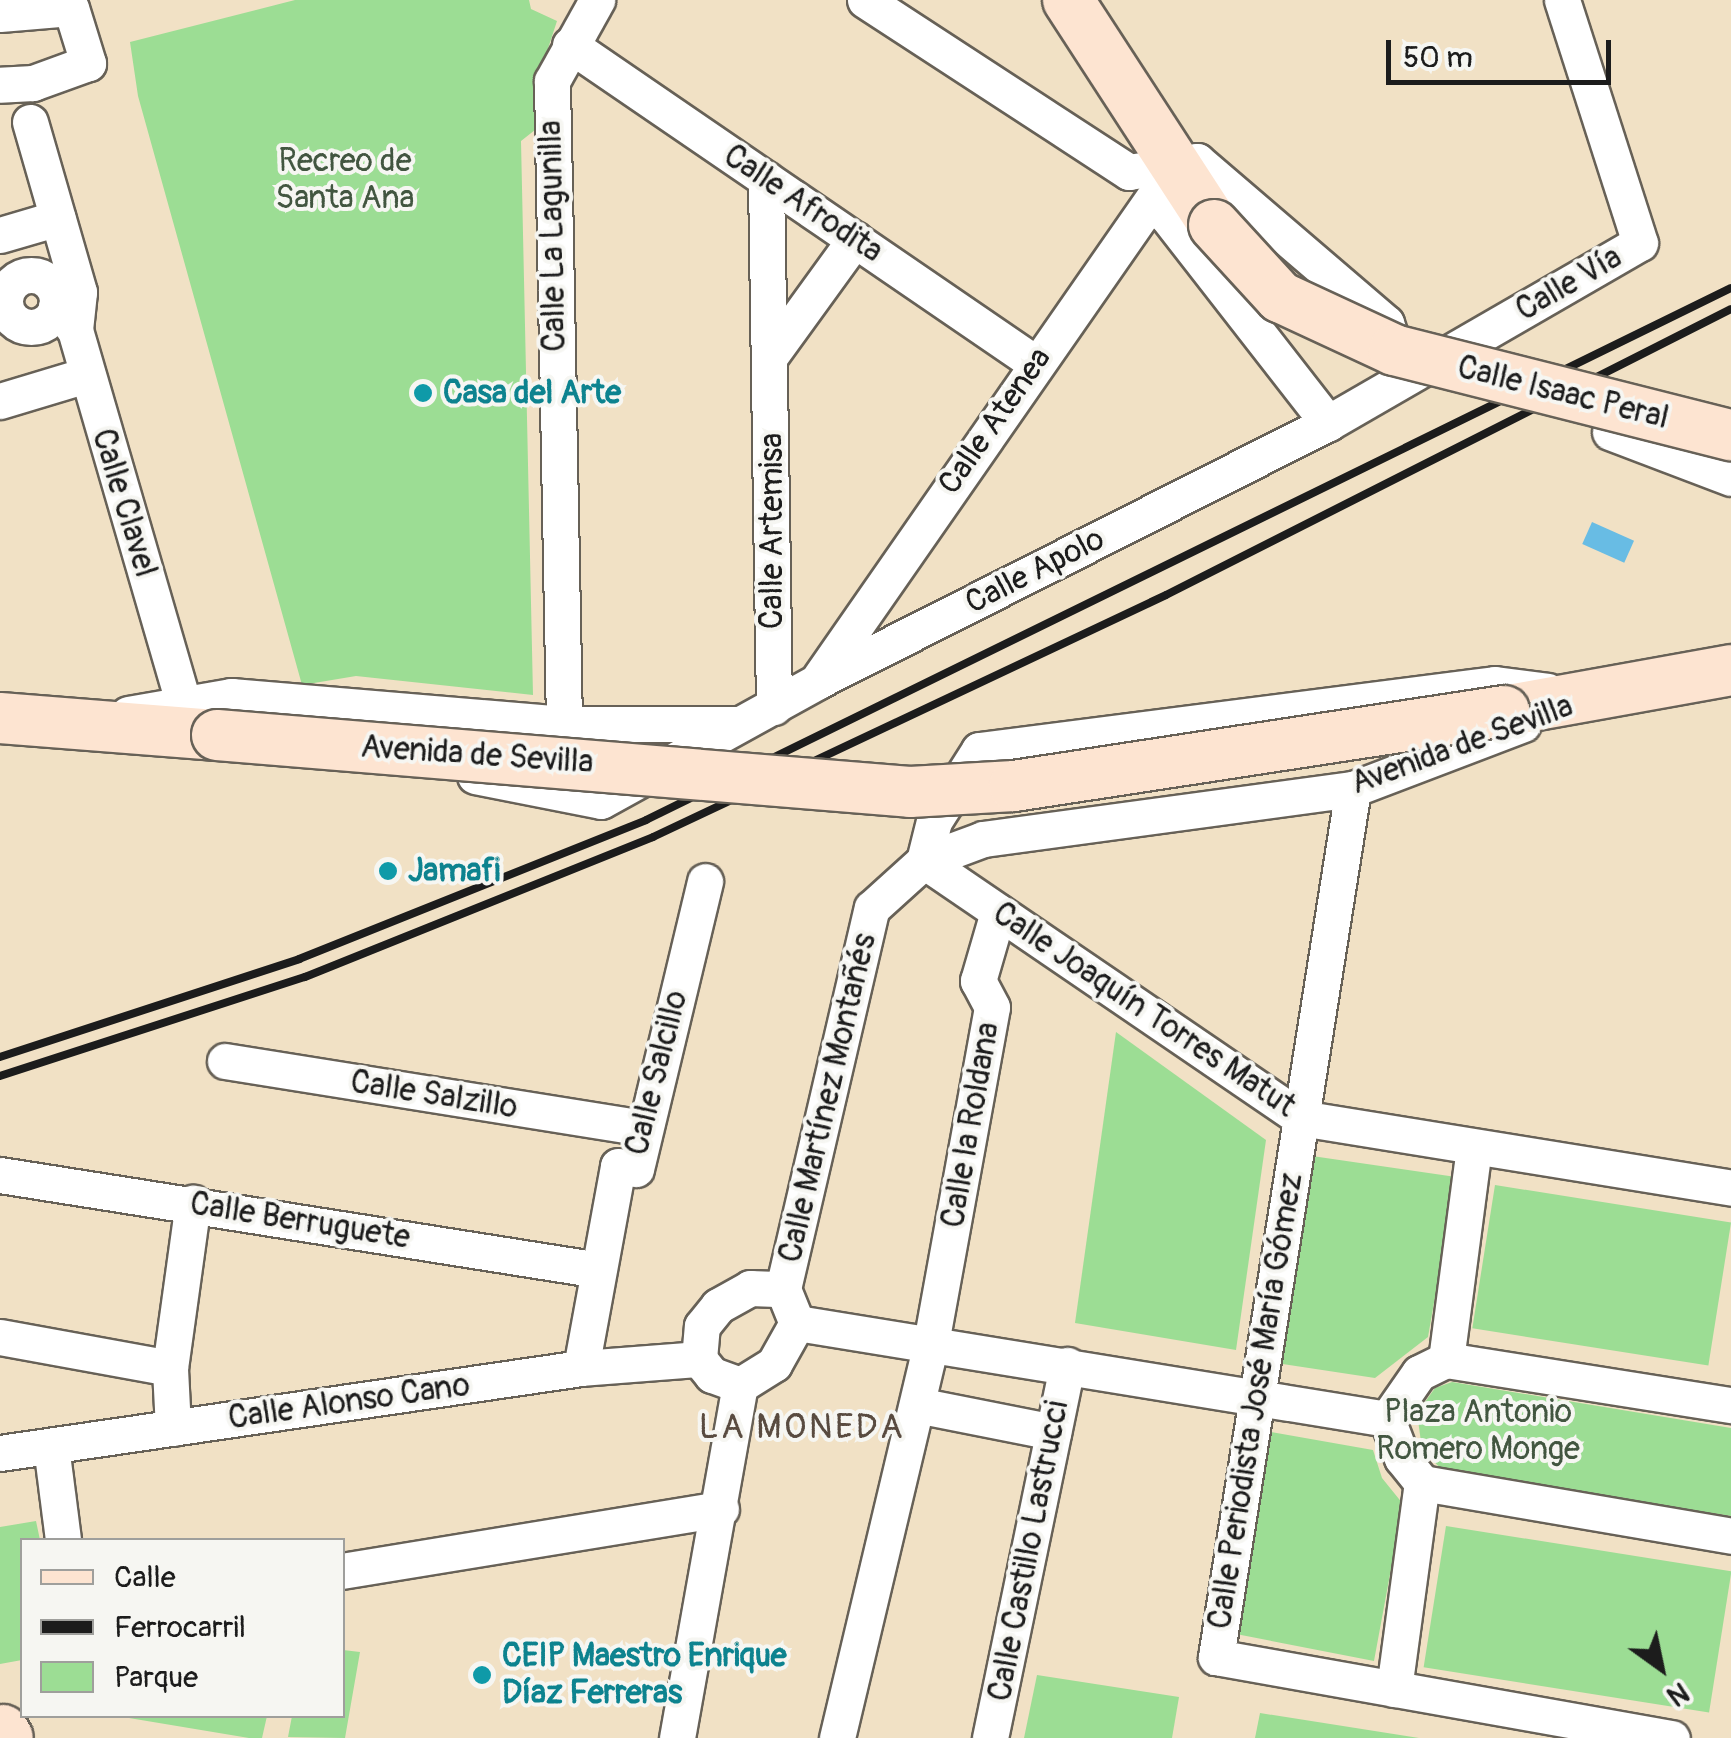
<!DOCTYPE html>
<html>
<head>
<meta charset="utf-8">
<style>
  body { margin:0 }
  #map { position:relative; width:1731px; height:1738px; overflow:hidden; background:#f1e1c5; font-family:Pangolin,sans-serif }
  div>[style] { position:absolute }
  [style*='--x'] { left:calc(var(--x)*1px); top:calc(var(--y)*1px); width:calc(var(--w)*1px); rotate:calc(var(--a)*1deg) }
  .green>* { inset:0; background:#9cdd94; transform-origin:0 0 }
  .water>* { inset:0; background:#68bce4; transform-origin:0 0 }
  .roads { filter:drop-shadow(2px 0 #676157) drop-shadow(-2px 0 #676157) drop-shadow(0 2px #676157) drop-shadow(0 -2px #676157) }
  .street>* { height:35px; margin:-17.5px; padding:0 17.5px; transform-origin:17.5px; border-radius:17.5px; background:#fff }
  .street>.ring { margin:-17.5px; padding:0; box-sizing:content-box; background:none; border:35px solid #fff; border-radius:50% }
  .secondary>* { height:50px; margin:-25px; padding:0 25px; transform-origin:25px; border-radius:25px; background:#fde4d1 }
  .rail>* { height:8px; margin:-4px; padding:0 4px; transform-origin:4px; border-radius:4px; background:#1c1c1c }
  .bridges { filter:drop-shadow(2px 0 #676157) drop-shadow(-2px 0 #676157) drop-shadow(0 2px #676157) drop-shadow(0 -2px #676157) }
  .secondary-bridge>* { height:50px; margin:-25px; padding:0 25px; transform-origin:25px; border-radius:25px; background:#fde4d1 }
  .dots>* { width:28px; height:28px; translate:-50% -50%; box-sizing:border-box; border:5px solid #f6f6f2; border-radius:50% }
  span { translate:-50% -50%; white-space:nowrap; text-align:center; line-height:1.15; -webkit-text-stroke:8px #f6f6f2; paint-order:stroke }
  .park-label { font-size:32px; color:#425640 }
  .street-label { font-size:32px; color:#1c1c1c }
  .culture-label { font-size:32px; color:#0d838f; font-weight:700 }
  .left { translate:0 -50%; text-align:left }
  .neighbourhood-label { font-size:35px; color:#594b40; letter-spacing:2.5px }
  .legend { position:absolute; left:20px; top:1538px; width:325px; height:180px; box-sizing:border-box; background:#f6f6f2; border:2px solid #9f9f9c; margin:0; padding:12px 18px; list-style:none; font-size:30px; color:#1c1c1c }
  .legend li { display:flex; align-items:center; gap:20px; height:50px }
  .legend b { width:50px; border:2px solid #9f9f9c }
  .north { position:absolute; left:1611px; top:1618px; width:100px; height:100px; -webkit-text-stroke:8px #f6f6f2; paint-order:stroke; rotate:147deg; font-size:28px; font-weight:700; line-height:40px; text-align:center; color:#1c1c1c }
  .north::after { content:''; display:block; margin:auto; width:35px; height:45px; background:#1c1c1c; clip-path:polygon(50% 0,100% 100%,50% 72%,0 100%) }
  .scale { position:absolute; left:1386px; top:40px; width:225px; height:45px; box-sizing:border-box; border:5px solid #1c1c1c; border-top:0; padding-left:12px; font-size:30px; line-height:35px; white-space:nowrap; color:#1c1c1c; -webkit-text-stroke:8px #f6f6f2; paint-order:stroke }
</style>
</head>
<body>
<div id="map">
  <div class="green">
    <div style="clip-path:polygon(295px 0,529px 0,531px 9px,557px 21px,537px 82px,540px 126px,521px 141px,533px 695px,356px 676px,302px 685px,138px 96px,130px 42px)"></div>
    <div style="clip-path:polygon(1116px 1032px,1266px 1140px,1236px 1350px,1075px 1323px)"></div>
    <div style="clip-path:polygon(1312px 1156px,1456px 1177px,1428px 1337px,1375px 1378px,1276px 1363px)"></div>
    <div style="left:1495px;top:1185px;width:239px;height:145px;rotate:9deg"></div>
    <div style="clip-path:polygon(1452px 1382px,1731px 1428px,1731px 1516px,1444px 1472px,1422px 1449px,1417px 1413px,1435px 1388px)"></div>
    <div style="clip-path:polygon(1271px 1432px,1373px 1450px,1382px 1478px,1403px 1504px,1374px 1661px,1236px 1634px)"></div>
    <div style="clip-path:polygon(36px 1521px,40px 1540px,22px 1540px,22px 1660px,0 1664px,0 1527px)"></div>
    <div style="left:1446px;top:1526px;width:289px;height:143px;rotate:9deg"></div>
    <div style="clip-path:polygon(343px 1650px,360px 1652px,345px 1738px,288px 1737px,292px 1716px,342px 1716px)"></div>
    <div style="clip-path:polygon(1037px 1675px,1179px 1697px,1172px 1738px,1024px 1738px)"></div>
    <div style="clip-path:polygon(1260px 1713px,1419px 1738px,1255px 1738px)"></div>
    <div style="clip-path:polygon(117px 1716px,267px 1716px,262px 1738px,249px 1738px)"></div>
  </div>
  <div class="water">
    <div style="left:1592px;top:522px;width:46px;height:24px;rotate:24deg"></div>
  </div>
  <div class="roads">
    <div class="street">
      <div style="--x:865;--y:0;--w:315;--a:33.1"></div>
      <div style="--x:1129;--y:172;--w:69;--a:-9.2"></div>
      <div style="--x:1197;--y:161;--w:249;--a:40.6"></div>
      <div style="--x:1386;--y:323;--w:36;--a:72"></div>
      <div style="--x:0;--y:14;--w:71;--a:-4.8"></div>
      <div style="--x:71;--y:8;--w:58;--a:72.8"></div>
      <div style="--x:88;--y:63;--w:59;--a:160"></div>
      <div style="--x:33;--y:83;--w:33;--a:177"></div>
      <div style="--x:570;--y:45;--w:563;--a:34.37"></div>
      <div style="--x:30;--y:122;--w:177;--a:73.9"></div>
      <div style="--x:79;--y:292;--w:38;--a:96"></div>
      <div style="--x:1174;--y:176;--w:40;--a:102"></div>
      <div style="--x:1166;--y:215;--w:264;--a:52.1"></div>
      <div style="--x:766;--y:179;--w:528;--a:89.13"></div>
      <div style="--x:0;--y:235;--w:60;--a:-16.3"></div>
      <div class="ring" style="left:5px;top:275px;width:17px;height:17px"></div>
      <div style="--x:56;--y:306;--w:31;--a:52"></div>
      <div style="--x:75;--y:330;--w:390;--a:73.8"></div>
      <div style="--x:771;--y:355;--w:143;--a:-54.1"></div>
      <div style="--x:0;--y:401;--w:90;--a:-16.8"></div>
      <div style="--x:1610;--y:432;--w:129;--a:20.8"></div>
      <div style="--x:820;--y:677;--w:624;--a:-55.19"></div>
      <div style="--x:128;--y:714;--w:105;--a:-9.9"></div>
      <div style="--x:231;--y:696;--w:334;--a:4.8"></div>
      <div style="--x:564;--y:724;--w:174;--a:0"></div>
      <div style="--x:475;--y:776;--w:128;--a:11.2"></div>
      <div style="--x:601;--y:801;--w:248;--a:-28.9"></div>
      <div style="--x:818;--y:681;--w:572;--a:-26.83"></div>
      <div style="--x:1328;--y:423;--w:360;--a:-30"></div>
      <div style="--x:1640;--y:243;--w:255;--a:-107.8"></div>
      <div style="--x:591;--y:781;--w:63;--a:-115.3"></div>
      <div style="--x:564;--y:724;--w:643;--a:-91.07"></div>
      <div style="--x:552;--y:81;--w:93;--a:-60.9"></div>
      <div style="--x:1353;--y:789;--w:879;--a:98.97"></div>
      <div style="--x:1216;--y:1657;--w:463;--a:10.1"></div>
      <div style="--x:924;--y:861;--w:456;--a:34.3"></div>
      <div style="--x:1301;--y:1118;--w:436;--a:9.2"></div>
      <div style="--x:924;--y:861;--w:41;--a:-76"></div>
      <div style="--x:934;--y:821;--w:84;--a:-57.6"></div>
      <div style="--x:979;--y:750;--w:520;--a:-7.29"></div>
      <div style="--x:1495;--y:684;--w:53;--a:7.5"></div>
      <div style="--x:225;--y:1061;--w:424;--a:9.1"></div>
      <div style="--x:0;--y:1175;--w:606;--a:9.01"></div>
      <div style="--x:750;--y:1288;--w:33;--a:2"></div>
      <div style="--x:783;--y:1289;--w:37;--a:68"></div>
      <div style="--x:797;--y:1323;--w:47;--a:119.3"></div>
      <div style="--x:774;--y:1364;--w:40;--a:148"></div>
      <div style="--x:740;--y:1385;--w:30;--a:-160"></div>
      <div style="--x:712;--y:1375;--w:21;--a:-129"></div>
      <div style="--x:699;--y:1359;--w:33;--a:-85"></div>
      <div style="--x:702;--y:1326;--w:26;--a:-51"></div>
      <div style="--x:718;--y:1306;--w:37;--a:-29"></div>
      <div style="--x:783;--y:1289;--w:391;--a:-76.9"></div>
      <div style="--x:872;--y:908;--w:70;--a:-42.1"></div>
      <div style="--x:924;--y:861;--w:63;--a:-20.4"></div>
      <div style="--x:983;--y:839;--w:373;--a:-7.7"></div>
      <div style="--x:1353;--y:789;--w:182;--a:-20.9"></div>
      <div style="--x:797;--y:1323;--w:598;--a:9.24"></div>
      <div style="--x:0;--y:1337;--w:173;--a:10.3"></div>
      <div style="--x:1446;--y:1360;--w:215;--a:-82.5"></div>
      <div style="--x:581;--y:1368;--w:205;--a:-79.6"></div>
      <div style="--x:618;--y:1166;--w:18;--a:9"></div>
      <div style="--x:636;--y:1169;--w:296;--a:-76.5"></div>
      <div style="--x:917;--y:1405;--w:139;--a:11.2"></div>
      <div style="--x:1387;--y:1419;--w:42;--a:69"></div>
      <div style="--x:1402;--y:1458;--w:32;--a:51"></div>
      <div style="--x:1422;--y:1483;--w:314;--a:9.7"></div>
      <div style="--x:1387;--y:1419;--w:56;--a:-55.2"></div>
      <div style="--x:1419;--y:1373;--w:30;--a:-26"></div>
      <div style="--x:1446;--y:1360;--w:289;--a:9"></div>
      <div style="--x:173;--y:1428;--w:60;--a:-92.9"></div>
      <div style="--x:170;--y:1368;--w:167;--a:-82.1"></div>
      <div style="--x:51;--y:1446;--w:95;--a:82.7"></div>
      <div style="--x:0;--y:1453;--w:587;--a:-8.32"></div>
      <div style="--x:581;--y:1368;--w:118;--a:-4.4"></div>
      <div style="--x:342;--y:1571;--w:384;--a:-9.3"></div>
      <div style="--x:1394;--y:1689;--w:208;--a:-82.3"></div>
      <div style="--x:677;--y:1738;--w:359;--a:-79.9"></div>
      <div style="--x:837;--y:1738;--w:406;--a:-76.6"></div>
      <div style="--x:931;--y:1343;--w:341;--a:-79.7"></div>
      <div style="--x:992;--y:1007;--w:30;--a:-118"></div>
      <div style="--x:978;--y:981;--w:72;--a:-73.8"></div>
      <div style="--x:990;--y:1738;--w:381;--a:-78.3"></div>
    </div>
    <div class="secondary">
      <div style="--x:1068;--y:0;--w:268;--a:57"></div>
      <div style="--x:1504;--y:711;--w:231;--a:-10.2"></div>
      <div style="--x:0;--y:718;--w:218;--a:4.5"></div>
      <div style="--x:3;--y:1730;--w:9;--a:58"></div>
    </div>
  </div>
  <div class="rail">
    <div style="--x:0;--y:1057;--w:315;--a:-18.1"></div>
    <div style="--x:299;--y:959;--w:374;--a:-21.8"></div>
    <div style="--x:646;--y:820;--w:1208;--a:-26.12"></div>
    <div style="--x:0;--y:1076;--w:321;--a:-18"></div>
    <div style="--x:305;--y:977;--w:375;--a:-21.9"></div>
    <div style="--x:653;--y:837;--w:567;--a:-25.25"></div>
    <div style="--x:1166;--y:595;--w:633;--a:-26.85"></div>
  </div>
  <div class="bridges">
    <div class="secondary-bridge">
      <div style="--x:1214;--y:225;--w:98;--a:47.5"></div>
      <div style="--x:1280;--y:297;--w:126;--a:24.9"></div>
      <div style="--x:1394;--y:350;--w:348;--a:14.2"></div>
      <div style="--x:217;--y:735;--w:695;--a:4.7"></div>
      <div style="--x:910;--y:792;--w:104;--a:-3.3"></div>
      <div style="--x:1014;--y:786;--w:496;--a:-8.7"></div>
    </div>
  </div>
  <div class="dots">
    <div style="left:423px;top:393px;background:#0f9aa8"></div>
    <div style="left:388px;top:871px;background:#0f9aa8"></div>
    <div style="left:482px;top:1675px;background:#0f9aa8"></div>
  </div>
  <div class="park-label">
    <span style="left:345px;top:180px">Recreo de<br>Santa Ana</span>
    <span style="left:1478px;top:1431px">Plaza Antonio<br>Romero Monge</span>
  </div>
  <div class="street-label">
    <span style="left:803px;top:204px;rotate:34deg">Calle Afrodita</span>
    <span style="left:553px;top:236px;rotate:-91deg">Calle La Lagunilla</span>
    <span style="left:1569px;top:284px;rotate:-30deg">Calle Vía</span>
    <span style="left:1563px;top:393px;rotate:14deg">Calle Isaac Peral</span>
    <span style="left:995px;top:421px;rotate:-55deg">Calle Atenea</span>
    <span style="left:124px;top:503px;rotate:73deg">Calle Clavel</span>
    <span style="left:772px;top:531px;rotate:-90deg">Calle Artemisa</span>
    <span style="left:1035px;top:571px;rotate:-27deg">Calle Apolo</span>
    <span style="left:1462px;top:745px;rotate:-20deg">Avenida de Sevilla</span>
    <span style="left:477px;top:755px;rotate:4deg">Avenida de Sevilla</span>
    <span style="left:1144px;top:1010px;rotate:34deg">Calle Joaquín Torres Matut</span>
    <span style="left:657px;top:1073px;rotate:-76deg">Calle Salcillo</span>
    <span style="left:434px;top:1095px;rotate:9deg">Calle Salzillo</span>
    <span style="left:828px;top:1098px;rotate:-77deg">Calle Martínez Montañés</span>
    <span style="left:971px;top:1125px;rotate:-80deg">Calle la Roldana</span>
    <span style="left:300px;top:1221px;rotate:9deg">Calle Berruguete</span>
    <span style="left:1256px;top:1401px;rotate:-81deg">Calle Periodista José María Gómez</span>
    <span style="left:349px;top:1402px;rotate:-8deg">Calle Alonso Cano</span>
    <span style="left:1029px;top:1551px;rotate:-79deg">Calle Castillo Lastrucci</span>
  </div>
  <div class="culture-label">
    <span class="left" style="left:443px;top:393px">Casa del Arte</span>
    <span class="left" style="left:408px;top:871px">Jamafi</span>
    <span class="left" style="left:502px;top:1675px">CEIP Maestro Enrique<br>Díaz Ferreras</span>
  </div>
  <div class="neighbourhood-label">
    <span style="left:802px;top:1427px">LA MONEDA</span>
  </div>
  <ul class="legend">
  <li><b style="height:12px;background:#fde4d1"></b>Calle</li>
  <li><b style="height:12px;background:#1c1c1c"></b>Ferrocarril</li>
  <li><b style="height:28px;background:#9cdd94"></b>Parque</li>
  </ul>
  <div class="north">N</div>
  <div class="scale">50 m</div>
</div>
</body>
</html>
